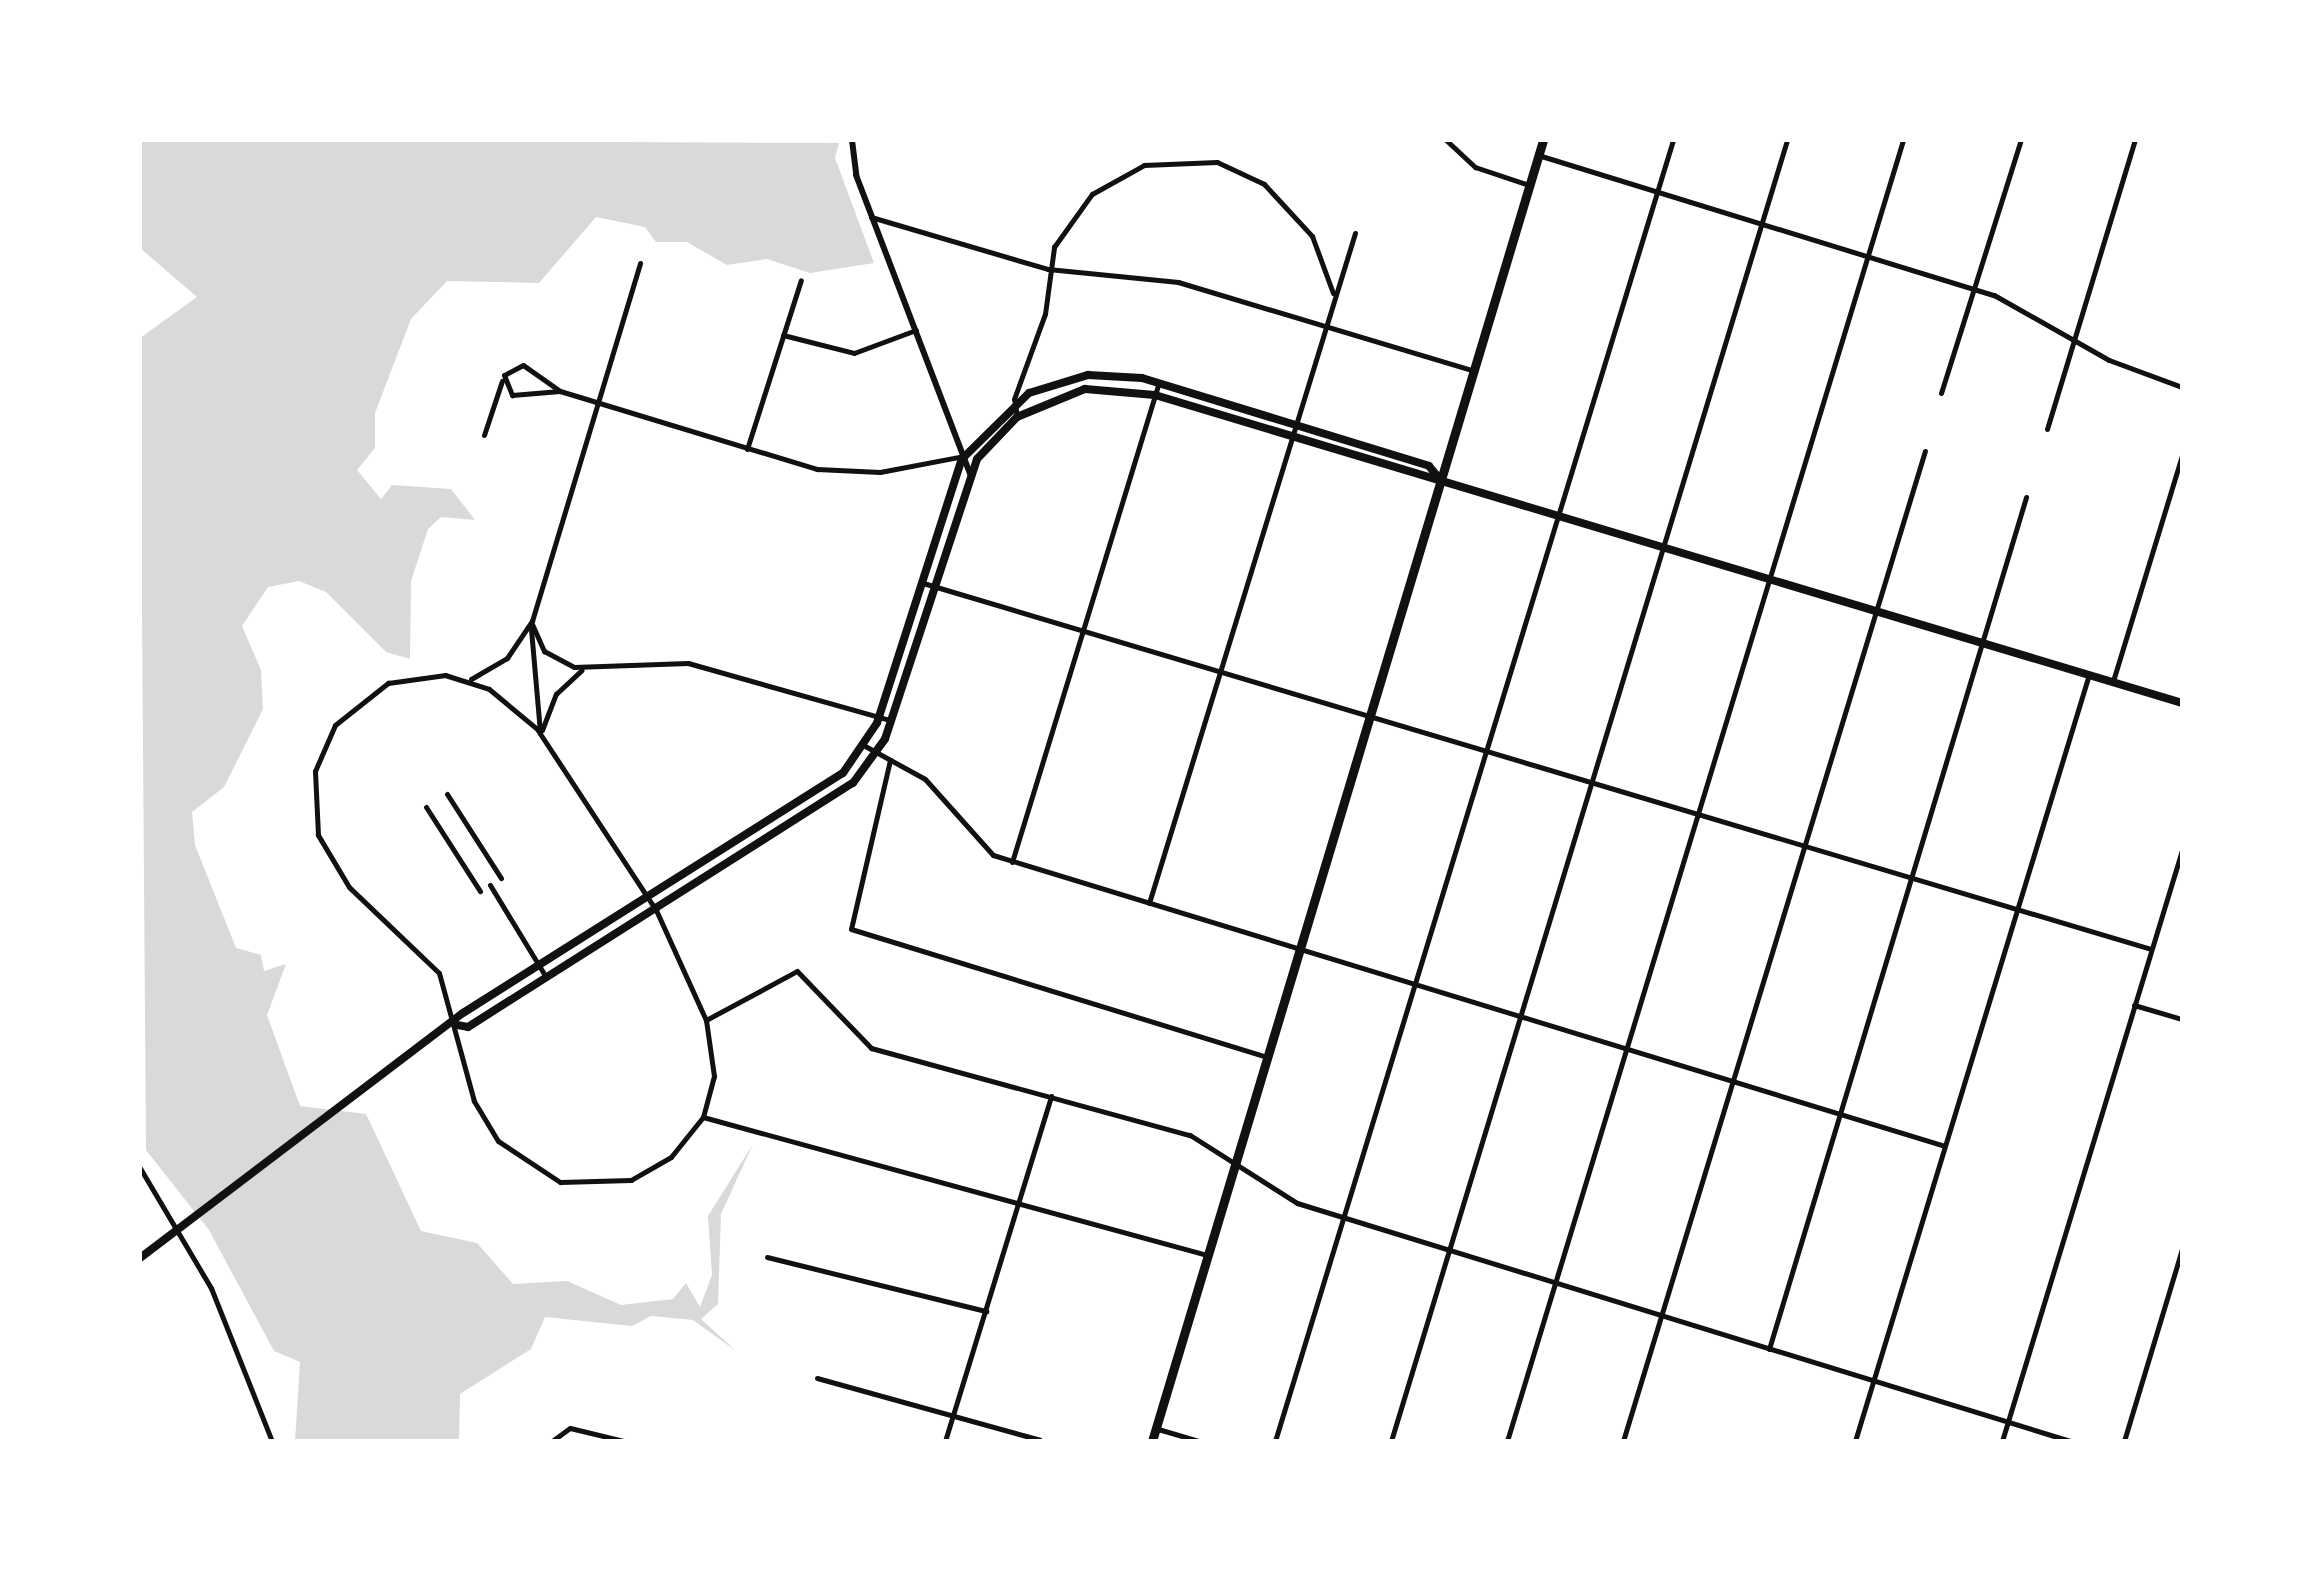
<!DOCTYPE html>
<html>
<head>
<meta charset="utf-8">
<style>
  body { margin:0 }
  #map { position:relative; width:2322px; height:1581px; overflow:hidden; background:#fff; font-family:"Fira Sans",sans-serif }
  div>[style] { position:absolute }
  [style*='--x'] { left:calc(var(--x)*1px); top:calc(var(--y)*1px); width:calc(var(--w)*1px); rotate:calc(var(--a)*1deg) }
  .water>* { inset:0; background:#d9d9d9 }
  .minor>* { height:5px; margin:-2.5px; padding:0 2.5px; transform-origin:2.5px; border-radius:2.5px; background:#111 }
  .tertiary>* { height:6px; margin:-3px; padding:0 3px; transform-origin:3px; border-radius:3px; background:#111 }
  .primary>* { height:8px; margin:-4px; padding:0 4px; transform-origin:4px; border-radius:4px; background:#111 }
  .trunk>* { height:9px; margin:-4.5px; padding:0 4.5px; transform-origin:4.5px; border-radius:4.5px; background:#111 }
  span { translate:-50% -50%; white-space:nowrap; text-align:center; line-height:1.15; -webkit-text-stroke:10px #fff; paint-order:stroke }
  .frame { position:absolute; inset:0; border:142px solid #fff; pointer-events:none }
</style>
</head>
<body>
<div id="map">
  <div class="water">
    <div style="clip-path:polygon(140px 140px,839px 143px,835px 158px,874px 263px,810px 273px,767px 259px,727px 265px,687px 242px,656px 242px,645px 227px,596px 217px,539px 283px,447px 281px,411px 319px,375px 413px,375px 448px,357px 470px,381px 499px,392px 485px,451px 489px,475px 520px,441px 517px,428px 529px,411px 581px,410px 659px,386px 652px,326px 592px,299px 581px,268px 587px,242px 626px,261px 670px,263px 709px,224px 787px,192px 812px,195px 845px,236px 948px,261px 955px,264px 971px,286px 964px,267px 1015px,300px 1106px,366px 1114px,421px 1231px,477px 1243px,513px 1284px,567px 1281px,621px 1305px,673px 1299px,686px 1283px,700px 1307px,712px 1275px,708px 1216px,753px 1144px,721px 1214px,718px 1304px,701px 1319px,736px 1351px,693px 1320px,651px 1316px,632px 1326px,545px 1317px,531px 1349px,460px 1394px,459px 1441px,295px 1441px,300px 1362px,274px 1351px,209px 1230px,146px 1150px,140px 338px,197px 297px,140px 248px)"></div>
  </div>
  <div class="minor">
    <div style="--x:1446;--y:140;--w:40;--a:43"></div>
    <div style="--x:1475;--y:167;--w:57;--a:18.4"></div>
    <div style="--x:1538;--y:155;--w:477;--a:17.1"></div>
    <div style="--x:1994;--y:295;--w:132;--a:29.5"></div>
    <div style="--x:2109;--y:360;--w:78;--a:20.3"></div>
    <div style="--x:871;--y:217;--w:184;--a:16.4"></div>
    <div style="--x:1048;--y:269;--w:131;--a:5.7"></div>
    <div style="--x:1178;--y:282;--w:306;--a:16.7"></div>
    <div style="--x:783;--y:335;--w:73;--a:14.2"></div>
    <div style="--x:854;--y:353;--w:66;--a:-20.4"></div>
    <div style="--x:560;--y:391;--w:45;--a:-144.9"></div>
    <div style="--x:523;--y:365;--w:21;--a:152"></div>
    <div style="--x:504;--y:375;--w:22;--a:68"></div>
    <div style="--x:512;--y:395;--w:48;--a:-4.8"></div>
    <div style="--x:560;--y:391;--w:269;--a:16.9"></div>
    <div style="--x:817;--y:469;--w:63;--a:2.7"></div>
    <div style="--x:880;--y:472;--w:86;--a:-10.8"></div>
    <div style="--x:1941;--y:393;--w:265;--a:-72.5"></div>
    <div style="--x:1017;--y:417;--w:18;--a:-99"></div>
    <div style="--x:1014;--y:399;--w:90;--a:-70"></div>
    <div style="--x:1045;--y:314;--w:68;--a:-82.3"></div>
    <div style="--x:1054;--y:247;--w:65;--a:-54.4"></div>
    <div style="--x:1092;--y:194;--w:60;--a:-29.1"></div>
    <div style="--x:1144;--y:165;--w:73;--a:-2.4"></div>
    <div style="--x:1217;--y:162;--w:52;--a:25.1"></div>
    <div style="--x:1264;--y:184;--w:71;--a:47.3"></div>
    <div style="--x:1312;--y:236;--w:61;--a:69.8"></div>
    <div style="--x:2047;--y:429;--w:302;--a:-73.1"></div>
    <div style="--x:484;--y:435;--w:57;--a:-71.6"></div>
    <div style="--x:747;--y:449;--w:177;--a:-72.3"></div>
    <div style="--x:923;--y:583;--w:1281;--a:16.6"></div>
    <div style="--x:532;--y:624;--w:30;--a:66"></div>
    <div style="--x:544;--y:651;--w:34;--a:28"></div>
    <div style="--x:574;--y:667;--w:114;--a:-2"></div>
    <div style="--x:688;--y:663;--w:210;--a:15.8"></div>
    <div style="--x:531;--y:629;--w:103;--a:85"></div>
    <div style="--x:445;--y:675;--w:46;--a:17.7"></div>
    <div style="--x:489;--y:689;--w:62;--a:39.8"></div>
    <div style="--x:537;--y:729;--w:217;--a:56.7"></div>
    <div style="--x:656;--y:910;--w:121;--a:65.6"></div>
    <div style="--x:706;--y:1020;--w:57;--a:81.9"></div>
    <div style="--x:714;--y:1076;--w:42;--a:105"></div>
    <div style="--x:703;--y:1117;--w:51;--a:128.7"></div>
    <div style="--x:671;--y:1157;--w:46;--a:150.1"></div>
    <div style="--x:631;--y:1180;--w:71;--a:178.4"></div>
    <div style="--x:560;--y:1182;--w:74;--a:-146.5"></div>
    <div style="--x:498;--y:1141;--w:47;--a:-121"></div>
    <div style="--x:474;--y:1101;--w:133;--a:-105.3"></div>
    <div style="--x:439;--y:973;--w:124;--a:-136.3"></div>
    <div style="--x:349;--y:887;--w:61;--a:-120.8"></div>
    <div style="--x:318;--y:835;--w:64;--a:-92.7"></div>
    <div style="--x:315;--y:771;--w:50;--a:-66.5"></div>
    <div style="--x:335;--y:725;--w:68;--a:-38.4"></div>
    <div style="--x:388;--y:683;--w:58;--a:-8"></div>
    <div style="--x:471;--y:679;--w:42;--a:-30.3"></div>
    <div style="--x:507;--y:658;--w:45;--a:-56"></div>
    <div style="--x:532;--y:621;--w:374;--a:-73.2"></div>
    <div style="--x:2113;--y:681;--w:236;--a:-73"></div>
    <div style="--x:542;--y:730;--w:39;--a:-69"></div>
    <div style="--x:556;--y:694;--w:35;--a:-43"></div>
    <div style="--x:865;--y:746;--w:68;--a:28.8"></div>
    <div style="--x:925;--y:779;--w:102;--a:48.2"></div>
    <div style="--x:993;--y:855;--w:995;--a:17"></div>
    <div style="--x:890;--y:760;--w:173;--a:103"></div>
    <div style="--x:851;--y:929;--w:434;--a:17.1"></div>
    <div style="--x:447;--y:794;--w:100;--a:57.3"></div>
    <div style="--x:426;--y:807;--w:100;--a:57.3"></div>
    <div style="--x:1012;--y:862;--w:502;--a:-72.97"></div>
    <div style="--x:490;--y:885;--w:108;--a:58.7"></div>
    <div style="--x:1149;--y:903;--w:701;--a:-72.91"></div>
    <div style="--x:2134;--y:1005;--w:50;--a:16.3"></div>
    <div style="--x:706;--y:1020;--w:103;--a:-28.3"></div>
    <div style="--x:797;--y:971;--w:107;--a:46.1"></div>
    <div style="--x:871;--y:1048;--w:331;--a:15.3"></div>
    <div style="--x:1190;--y:1135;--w:127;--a:32.4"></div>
    <div style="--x:1297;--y:1203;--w:809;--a:17.11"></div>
    <div style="--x:703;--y:1117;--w:523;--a:15.31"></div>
    <div style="--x:140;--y:1168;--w:139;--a:59.4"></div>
    <div style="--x:211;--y:1288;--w:165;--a:68.3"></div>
    <div style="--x:767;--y:1257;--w:226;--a:13.9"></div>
    <div style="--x:1769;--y:1349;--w:890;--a:-73.21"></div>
    <div style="--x:817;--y:1378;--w:231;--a:15.5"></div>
    <div style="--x:1158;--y:1429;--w:43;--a:16.3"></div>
    <div style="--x:552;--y:1441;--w:22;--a:-36"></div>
    <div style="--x:570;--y:1428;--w:56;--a:13.5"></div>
    <div style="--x:945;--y:1441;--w:361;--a:-72.9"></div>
    <div style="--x:1275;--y:1441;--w:1361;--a:-72.99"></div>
    <div style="--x:1391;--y:1441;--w:1360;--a:-73.07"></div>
    <div style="--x:1507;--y:1441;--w:1360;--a:-73.07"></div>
    <div style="--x:1623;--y:1441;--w:1035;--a:-73.04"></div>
    <div style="--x:1855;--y:1441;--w:802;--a:-73.03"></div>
    <div style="--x:2002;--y:1441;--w:618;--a:-73.06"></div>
    <div style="--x:2124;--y:1441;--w:201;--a:-73.2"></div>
  </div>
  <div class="tertiary">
    <div style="--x:852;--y:140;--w:35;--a:83"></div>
    <div style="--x:856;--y:175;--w:320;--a:69.1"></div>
  </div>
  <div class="primary">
    <div style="--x:457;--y:1025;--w:11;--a:10"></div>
    <div style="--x:468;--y:1027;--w:456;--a:-32.4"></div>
    <div style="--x:853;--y:783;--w:54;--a:-54"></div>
    <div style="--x:885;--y:739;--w:295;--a:-71.8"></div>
    <div style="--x:977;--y:459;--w:58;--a:-46.4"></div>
    <div style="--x:1017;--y:417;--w:74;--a:-22.4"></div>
    <div style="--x:1085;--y:389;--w:70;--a:4.9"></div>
    <div style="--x:1155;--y:395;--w:1072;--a:16.69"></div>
    <div style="--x:140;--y:1258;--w:405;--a:-37.2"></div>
    <div style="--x:463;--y:1013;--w:449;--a:-32.3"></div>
    <div style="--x:843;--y:773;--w:60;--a:-55.8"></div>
    <div style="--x:877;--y:723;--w:277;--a:-72.2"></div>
    <div style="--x:962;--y:459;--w:94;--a:-44.6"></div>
    <div style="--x:1029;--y:393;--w:62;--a:-17"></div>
    <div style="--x:1088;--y:375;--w:54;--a:3.2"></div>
    <div style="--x:1142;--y:378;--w:300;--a:17"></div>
    <div style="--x:1429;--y:466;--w:14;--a:51"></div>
  </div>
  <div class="trunk">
    <div style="--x:1152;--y:1441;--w:1358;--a:-73.27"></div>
  </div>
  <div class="frame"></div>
</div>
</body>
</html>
